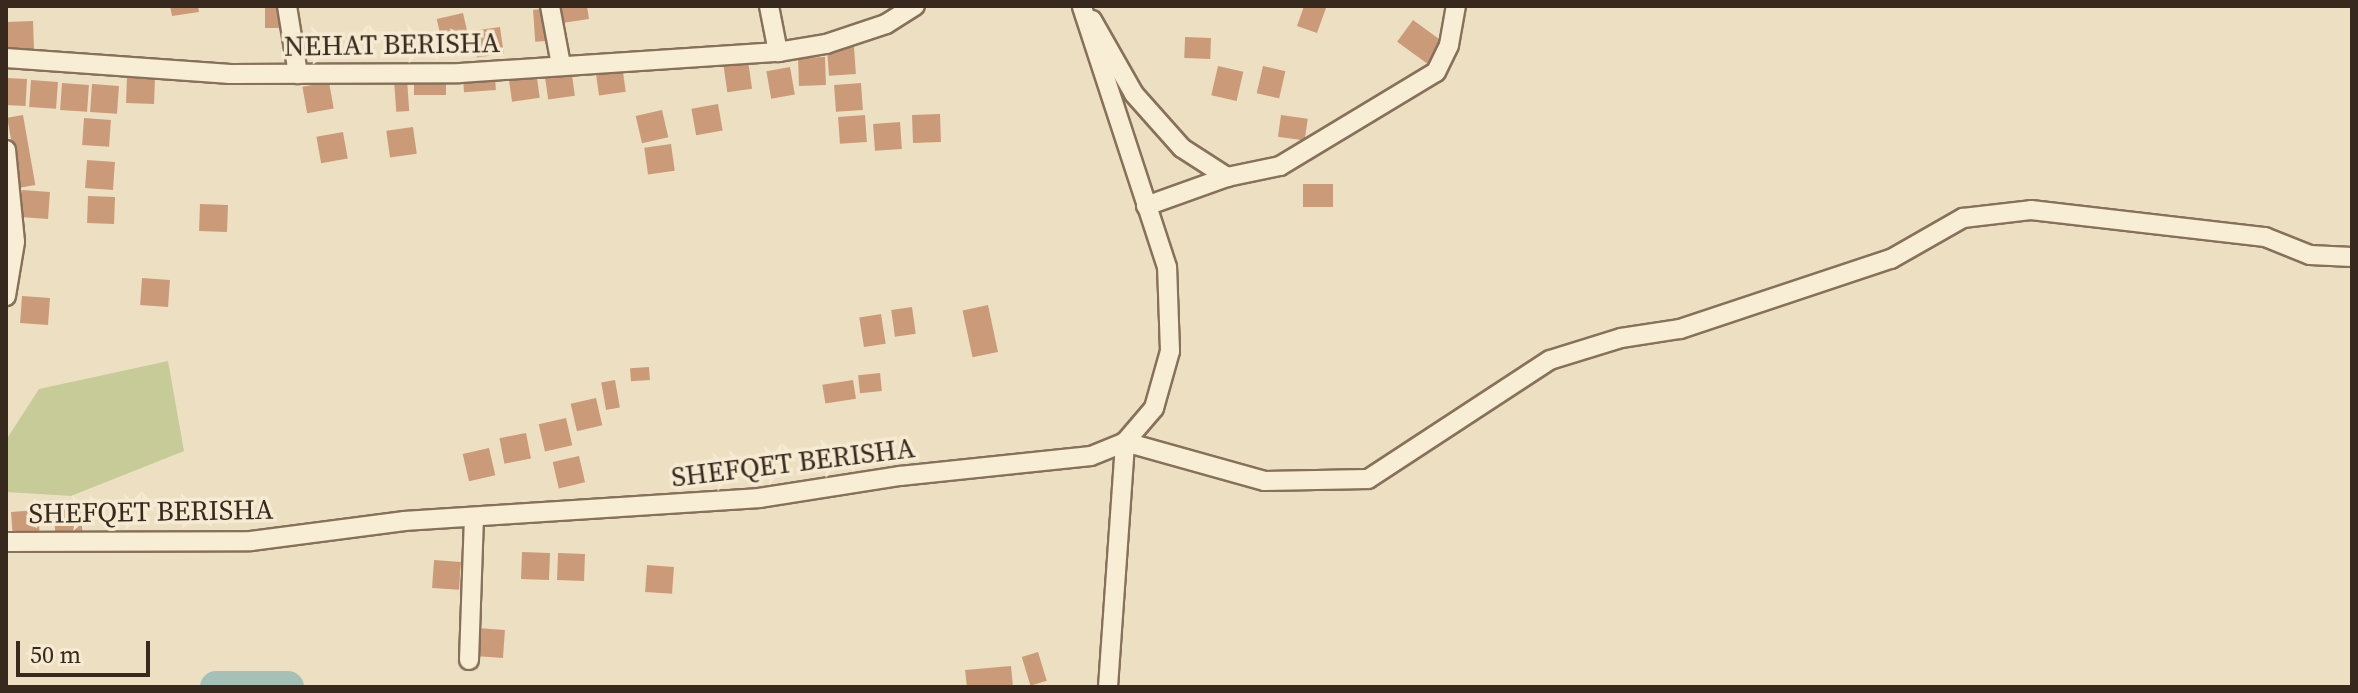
<!DOCTYPE html>
<html>
<head>
<meta charset="utf-8">
<style>
  body { margin:0 }
  #map { position:relative; width:2358px; height:693px; overflow:hidden; background:#ede0c2; font-family:"Source Serif 4",serif }
  div>[style] { position:absolute }
  [style*='--x'] { left:calc(var(--x)*1px); top:calc(var(--y)*1px); width:calc(var(--w)*1px); rotate:calc(var(--a)*1deg) }
  .green>* { inset:0; background:#c6cb97 }
  .river>* { height:32px; margin:-16px; padding:0 16px; transform-origin:16px; border-radius:16px; background:#a5c0b7 }
  .building>* { inset:0; background:#cb9a79; transform-origin:0 0 }
  .roads { filter:drop-shadow(2px 0 #87715a) drop-shadow(-2px 0 #87715a) drop-shadow(0 2px #87715a) drop-shadow(0 -2px #87715a) }
  .minor>* { height:18px; margin:-9px; padding:0 9px; transform-origin:9px; border-radius:9px; background:#f8edd5 }
  span { translate:-50% -50%; white-space:nowrap; text-align:center; line-height:1.15; -webkit-text-stroke:7px #f5ead2; paint-order:stroke }
  .street-label { font-size:28px; color:#37291e }
  .frame { position:absolute; inset:0; border:8px solid #37291e; pointer-events:none }
  .scale { position:absolute; left:16px; top:641px; width:134px; height:36px; box-sizing:border-box; border:4px solid #37291e; border-top:0; padding-left:10px; font-size:24px; line-height:28px; white-space:nowrap; color:#37291e; -webkit-text-stroke:6px #f5ead2; paint-order:stroke }
</style>
</head>
<body>
<div id="map">
  <div class="green">
    <div style="clip-path:polygon(168px 361px,184px 451px,71px 496px,6px 492px,6px 440px,39px 389px)"></div>
  </div>
  <div class="river">
    <div style="--x:216;--y:687;--w:72;--a:0"></div>
  </div>
  <div class="building">
    <div style="clip-path:polygon(170px 6px,198px 6px,199px 12px,172px 16px)"></div>
    <div style="left:265px;top:6px;width:17px;height:22px"></div>
    <div style="clip-path:polygon(559px 6px,587px 6px,589px 19px,562px 23px)"></div>
    <div style="clip-path:polygon(1304px 6px,1326px 8px,1317px 33px,1297px 26px)"></div>
    <div style="left:545px;top:9px;width:32px;height:12px;rotate:86deg"></div>
    <div style="left:463px;top:13px;width:28px;height:27px;rotate:77deg"></div>
    <div style="left:1413px;top:20px;width:37px;height:27px;rotate:36deg"></div>
    <div style="left:33px;top:21px;width:28px;height:27px;rotate:88deg"></div>
    <div style="left:500px;top:27px;width:27px;height:27px;rotate:82deg"></div>
    <div style="left:1185px;top:37px;width:26px;height:21px;rotate:2deg"></div>
    <div style="left:854px;top:47px;width:27px;height:27px;rotate:86deg"></div>
    <div style="left:825px;top:57px;width:28px;height:27px;rotate:88deg"></div>
    <div style="left:748px;top:60px;width:29px;height:25px;rotate:82deg"></div>
    <div style="left:622px;top:65px;width:27px;height:27px;rotate:82deg"></div>
    <div style="left:1218px;top:66px;width:26px;height:30px;rotate:13deg"></div>
    <div style="left:1263px;top:66px;width:23px;height:28px;rotate:13deg"></div>
    <div style="left:790px;top:67px;width:28px;height:24px;rotate:80deg"></div>
    <div style="left:571px;top:68px;width:28px;height:27px;rotate:82deg"></div>
    <div style="left:536px;top:71px;width:27px;height:28px;rotate:82deg"></div>
    <div style="left:127px;top:76px;width:28px;height:27px;rotate:2deg"></div>
    <div style="left:495px;top:77px;width:13px;height:32px;rotate:86deg"></div>
    <div style="left:6px;top:78px;width:21px;height:27px;rotate:3deg"></div>
    <div style="left:407px;top:79px;width:32px;height:13px;rotate:86deg"></div>
    <div style="left:31px;top:80px;width:27px;height:27px;rotate:4deg"></div>
    <div style="left:329px;top:82px;width:27px;height:27px;rotate:80deg"></div>
    <div style="left:446px;top:82px;width:13px;height:32px;rotate:90deg"></div>
    <div style="left:62px;top:83px;width:27px;height:27px;rotate:4deg"></div>
    <div style="left:861px;top:83px;width:27px;height:27px;rotate:86deg"></div>
    <div style="left:92px;top:84px;width:27px;height:28px;rotate:4deg"></div>
    <div style="left:718px;top:104px;width:27px;height:27px;rotate:80deg"></div>
    <div style="left:662px;top:110px;width:28px;height:27px;rotate:77deg"></div>
    <div style="left:940px;top:114px;width:28px;height:28px;rotate:88deg"></div>
    <div style="left:23px;top:115px;width:71px;height:16px;rotate:80deg"></div>
    <div style="left:865px;top:115px;width:27px;height:27px;rotate:86deg"></div>
    <div style="left:1281px;top:115px;width:27px;height:22px;rotate:8deg"></div>
    <div style="left:84px;top:118px;width:27px;height:27px;rotate:4deg"></div>
    <div style="left:900px;top:122px;width:27px;height:27px;rotate:86deg"></div>
    <div style="left:413px;top:127px;width:27px;height:27px;rotate:82deg"></div>
    <div style="left:343px;top:132px;width:27px;height:27px;rotate:80deg"></div>
    <div style="left:671px;top:144px;width:27px;height:27px;rotate:82deg"></div>
    <div style="left:87px;top:160px;width:28px;height:28px;rotate:4deg"></div>
    <div style="left:1333px;top:184px;width:23px;height:30px;rotate:90deg"></div>
    <div style="left:22px;top:190px;width:28px;height:27px;rotate:4deg"></div>
    <div style="left:88px;top:196px;width:27px;height:27px;rotate:2deg"></div>
    <div style="left:200px;top:204px;width:28px;height:27px;rotate:2deg"></div>
    <div style="left:142px;top:278px;width:28px;height:27px;rotate:4deg"></div>
    <div style="left:22px;top:296px;width:28px;height:27px;rotate:4deg"></div>
    <div style="left:988px;top:305px;width:48px;height:26px;rotate:78deg"></div>
    <div style="left:912px;top:307px;width:27px;height:21px;rotate:82deg"></div>
    <div style="left:881px;top:314px;width:30px;height:22px;rotate:81deg"></div>
    <div style="left:649px;top:367px;width:13px;height:19px;rotate:86deg"></div>
    <div style="left:880px;top:373px;width:18px;height:22px;rotate:84deg"></div>
    <div style="left:615px;top:380px;width:28px;height:14px;rotate:80deg"></div>
    <div style="left:853px;top:380px;width:19px;height:31px;rotate:81deg"></div>
    <div style="left:596px;top:398px;width:28px;height:26px;rotate:77deg"></div>
    <div style="left:566px;top:418px;width:28px;height:28px;rotate:77deg"></div>
    <div style="left:526px;top:433px;width:26px;height:27px;rotate:79deg"></div>
    <div style="left:489px;top:448px;width:28px;height:27px;rotate:77deg"></div>
    <div style="left:579px;top:456px;width:27px;height:27px;rotate:77deg"></div>
    <div style="left:80px;top:508px;width:27px;height:27px;rotate:84deg"></div>
    <div style="left:38px;top:510px;width:27px;height:27px;rotate:86deg"></div>
    <div style="left:522px;top:552px;width:28px;height:27px;rotate:2deg"></div>
    <div style="left:558px;top:553px;width:27px;height:27px;rotate:2deg"></div>
    <div style="left:434px;top:560px;width:27px;height:28px;rotate:4deg"></div>
    <div style="left:647px;top:565px;width:27px;height:27px;rotate:4deg"></div>
    <div style="left:477px;top:628px;width:28px;height:28px;rotate:4deg"></div>
    <div style="left:1038px;top:652px;width:30px;height:17px;rotate:73deg"></div>
    <div style="clip-path:polygon(1011px 666px,1013px 687px,967px 687px,965px 670px)"></div>
  </div>
  <div class="roads">
    <div class="minor">
      <div style="--x:287;--y:6;--w:69;--a:80.8"></div>
      <div style="--x:550;--y:6;--w:60;--a:79.4"></div>
      <div style="--x:769;--y:6;--w:47;--a:78.9"></div>
      <div style="--x:1092;--y:20;--w:85;--a:60.4"></div>
      <div style="--x:1134;--y:94;--w:72;--a:48.4"></div>
      <div style="--x:1182;--y:148;--w:54;--a:32.8"></div>
      <div style="--x:1227;--y:177;--w:54;--a:-11.7"></div>
      <div style="--x:1280;--y:166;--w:182;--a:-31.1"></div>
      <div style="--x:1436;--y:72;--w:30;--a:-64"></div>
      <div style="--x:1449;--y:45;--w:40;--a:-80"></div>
      <div style="--x:6;--y:58;--w:225;--a:4.1"></div>
      <div style="--x:230;--y:74;--w:230;--a:-0.2"></div>
      <div style="--x:460;--y:73;--w:319;--a:-3.8"></div>
      <div style="--x:778;--y:52;--w:49;--a:-9.5"></div>
      <div style="--x:826;--y:44;--w:63;--a:-18.4"></div>
      <div style="--x:886;--y:24;--w:34;--a:-32"></div>
      <div style="--x:6;--y:150;--w:92;--a:84.4"></div>
      <div style="--x:15;--y:242;--w:55;--a:99.5"></div>
      <div style="--x:1146;--y:206;--w:86;--a:-19.7"></div>
      <div style="--x:6;--y:542;--w:245;--a:-0.2"></div>
      <div style="--x:251;--y:541;--w:155;--a:-7.4"></div>
      <div style="--x:405;--y:521;--w:355;--a:-3.7"></div>
      <div style="--x:759;--y:498;--w:143;--a:-8.9"></div>
      <div style="--x:900;--y:476;--w:192;--a:-6"></div>
      <div style="--x:1091;--y:456;--w:37;--a:-22"></div>
      <div style="--x:1125;--y:442;--w:45;--a:-49.5"></div>
      <div style="--x:1154;--y:408;--w:59;--a:-74.3"></div>
      <div style="--x:1170;--y:351;--w:84;--a:-92"></div>
      <div style="--x:1167;--y:267;--w:274;--a:-108.1"></div>
      <div style="--x:469;--y:660;--w:142;--a:-88"></div>
      <div style="--x:1108;--y:687;--w:246;--a:-86"></div>
      <div style="--x:1125;--y:442;--w:145;--a:15.6"></div>
      <div style="--x:1265;--y:481;--w:103;--a:-1.1"></div>
      <div style="--x:1368;--y:479;--w:217;--a:-33.2"></div>
      <div style="--x:1550;--y:360;--w:74;--a:-17.2"></div>
      <div style="--x:1621;--y:338;--w:60;--a:-8.7"></div>
      <div style="--x:1680;--y:329;--w:222;--a:-18.4"></div>
      <div style="--x:1891;--y:259;--w:83;--a:-29.7"></div>
      <div style="--x:1963;--y:218;--w:68;--a:-6.7"></div>
      <div style="--x:2031;--y:210;--w:236;--a:6.6"></div>
      <div style="--x:2265;--y:237;--w:48;--a:21.8"></div>
      <div style="--x:2310;--y:255;--w:42;--a:2.7"></div>
    </div>
  </div>
  <div class="street-label">
    <span style="left:392px;top:44px;rotate:-1deg">NEHAT BERISHA</span>
    <span style="left:793px;top:462px;rotate:-7deg">SHEFQET BERISHA</span>
    <span style="left:151px;top:511px;rotate:-1deg">SHEFQET BERISHA</span>
  </div>
  <div class="frame"></div>
  <div class="scale">50 m</div>
</div>
</body>
</html>
